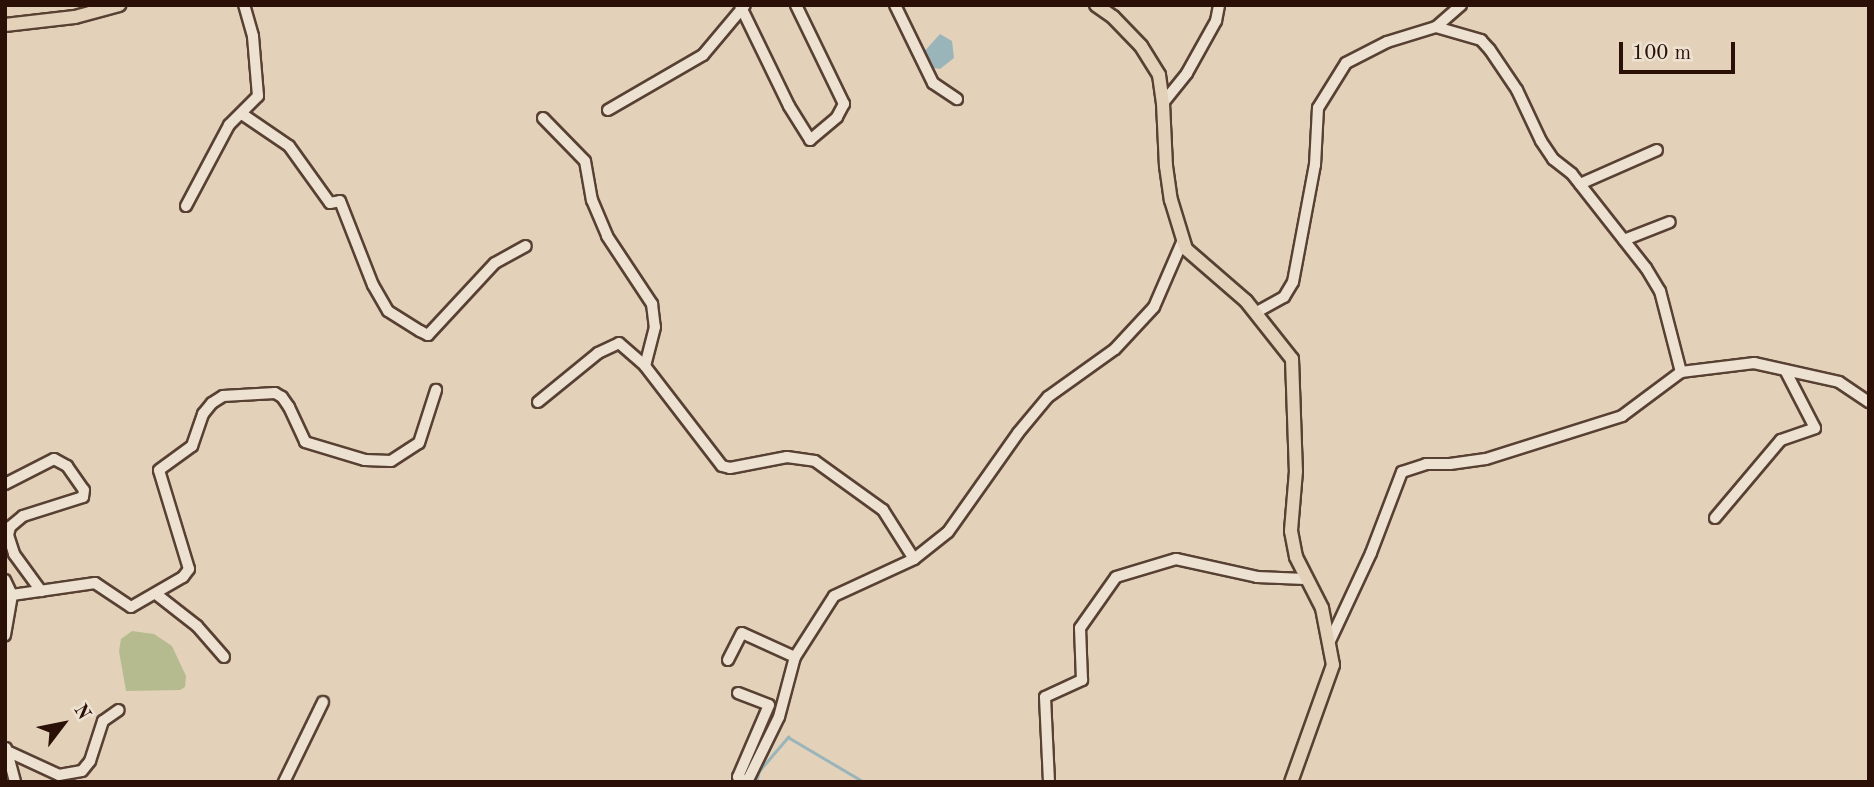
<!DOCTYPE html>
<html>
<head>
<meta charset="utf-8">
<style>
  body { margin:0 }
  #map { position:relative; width:1874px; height:787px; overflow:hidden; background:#e3d2b9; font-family:"Old Standard TT",serif }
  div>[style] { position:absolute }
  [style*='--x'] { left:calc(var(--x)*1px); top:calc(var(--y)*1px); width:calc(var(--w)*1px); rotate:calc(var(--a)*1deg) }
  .green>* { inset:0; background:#b5bb8f }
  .water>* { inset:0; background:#9ab5ba }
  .stream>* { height:2.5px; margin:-1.25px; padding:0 1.25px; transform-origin:1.25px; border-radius:1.25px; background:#9ab5ba }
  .roads { filter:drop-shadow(2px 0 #584033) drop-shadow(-2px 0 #584033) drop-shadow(0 2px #584033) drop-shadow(0 -2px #584033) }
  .minor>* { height:10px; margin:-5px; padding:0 5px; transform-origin:5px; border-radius:5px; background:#ede2d2 }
  .major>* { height:12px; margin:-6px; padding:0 6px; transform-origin:6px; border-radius:6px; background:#e3d2b9 }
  span { translate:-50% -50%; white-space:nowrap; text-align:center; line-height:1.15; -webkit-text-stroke:5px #ede2d2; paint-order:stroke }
  .frame { position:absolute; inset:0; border:7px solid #2a1006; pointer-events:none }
  .north { position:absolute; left:28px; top:689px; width:70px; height:70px; -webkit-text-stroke:5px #ede2d2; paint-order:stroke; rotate:58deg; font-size:19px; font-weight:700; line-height:28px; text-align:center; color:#2a1006 }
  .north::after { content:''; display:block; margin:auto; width:24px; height:32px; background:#2a1006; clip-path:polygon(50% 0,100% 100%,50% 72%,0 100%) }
  .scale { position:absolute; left:1619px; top:42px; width:116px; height:32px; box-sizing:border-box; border:4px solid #2a1006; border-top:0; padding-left:9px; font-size:21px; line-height:24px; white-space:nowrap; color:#2a1006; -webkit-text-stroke:5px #ede2d2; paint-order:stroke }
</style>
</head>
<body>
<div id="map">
  <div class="green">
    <div style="clip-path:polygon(132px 631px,154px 634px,172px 646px,186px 676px,185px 687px,180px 690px,126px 691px,119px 651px,121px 639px)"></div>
  </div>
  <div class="water">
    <div style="clip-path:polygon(940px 34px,952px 41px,954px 58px,940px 69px,920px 66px,922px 54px)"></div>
  </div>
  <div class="stream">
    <div style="--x:756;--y:782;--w:11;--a:-75"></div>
    <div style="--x:759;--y:771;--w:45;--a:-49.5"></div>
    <div style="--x:788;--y:737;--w:88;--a:30.6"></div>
  </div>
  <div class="roads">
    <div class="minor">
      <div style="--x:740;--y:5;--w:112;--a:64.1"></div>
      <div style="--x:789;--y:106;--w:40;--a:58"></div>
      <div style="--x:810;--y:140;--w:35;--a:-40"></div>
      <div style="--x:837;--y:117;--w:15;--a:-62"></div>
      <div style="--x:844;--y:104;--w:110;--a:-115.9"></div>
      <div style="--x:895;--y:5;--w:87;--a:64"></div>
      <div style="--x:933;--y:83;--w:29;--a:34"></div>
      <div style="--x:1436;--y:27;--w:47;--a:16.1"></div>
      <div style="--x:1481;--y:40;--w:13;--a:48"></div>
      <div style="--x:1490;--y:50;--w:48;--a:56"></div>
      <div style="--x:1517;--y:90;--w:56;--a:64.8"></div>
      <div style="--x:1541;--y:141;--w:22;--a:56"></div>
      <div style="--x:1553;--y:159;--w:24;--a:38"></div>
      <div style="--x:1572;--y:174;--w:120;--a:51.8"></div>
      <div style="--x:1646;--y:268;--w:27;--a:59"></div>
      <div style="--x:1660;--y:291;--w:84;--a:75.5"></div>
      <div style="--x:1163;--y:103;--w:38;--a:-51"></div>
      <div style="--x:1187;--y:73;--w:60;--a:-60.9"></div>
      <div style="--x:1216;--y:21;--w:16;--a:-79"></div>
      <div style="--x:608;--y:110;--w:110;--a:-30.1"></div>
      <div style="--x:703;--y:55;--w:65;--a:-50"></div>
      <div style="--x:242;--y:114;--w:57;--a:34.2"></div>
      <div style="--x:289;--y:146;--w:70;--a:54.3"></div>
      <div style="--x:330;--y:203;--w:10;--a:-11"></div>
      <div style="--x:340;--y:201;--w:90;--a:68.6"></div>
      <div style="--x:373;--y:285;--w:30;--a:60"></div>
      <div style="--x:388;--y:311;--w:38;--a:32"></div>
      <div style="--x:420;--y:331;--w:9;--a:27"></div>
      <div style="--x:428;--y:335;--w:98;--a:-47.1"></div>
      <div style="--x:495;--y:263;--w:35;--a:-29"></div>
      <div style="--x:543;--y:118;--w:60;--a:45.7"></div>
      <div style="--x:585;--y:161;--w:40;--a:80"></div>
      <div style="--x:592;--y:200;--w:39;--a:67"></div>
      <div style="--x:607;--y:236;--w:82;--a:56.5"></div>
      <div style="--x:652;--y:304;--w:23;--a:83"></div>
      <div style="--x:655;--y:327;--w:40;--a:104.4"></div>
      <div style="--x:1580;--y:184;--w:84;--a:-23.8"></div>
      <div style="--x:186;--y:206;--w:92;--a:-62"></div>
      <div style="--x:229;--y:125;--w:41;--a:-45"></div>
      <div style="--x:258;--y:96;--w:60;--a:-94.8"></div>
      <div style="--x:253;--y:36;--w:32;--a:-106"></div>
      <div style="--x:1624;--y:240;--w:49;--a:-21.4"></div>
      <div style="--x:1255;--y:313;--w:33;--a:-29"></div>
      <div style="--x:1284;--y:297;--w:17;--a:-59"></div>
      <div style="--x:1293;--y:282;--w:119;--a:-79.4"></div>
      <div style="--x:1315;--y:165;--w:57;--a:-87"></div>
      <div style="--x:1318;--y:108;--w:53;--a:-58.1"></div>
      <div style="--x:1346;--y:63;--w:46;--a:-27.1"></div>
      <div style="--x:1387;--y:42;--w:51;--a:-17"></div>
      <div style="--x:1436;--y:27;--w:33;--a:-41"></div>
      <div style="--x:538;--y:402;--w:77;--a:-39.2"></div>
      <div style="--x:598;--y:353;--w:23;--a:-25"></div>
      <div style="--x:619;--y:343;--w:35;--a:41"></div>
      <div style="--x:645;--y:366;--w:126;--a:52.4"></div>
      <div style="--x:722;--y:466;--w:8;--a:14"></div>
      <div style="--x:730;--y:468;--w:58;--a:-10.9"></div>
      <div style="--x:787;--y:457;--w:28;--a:8"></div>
      <div style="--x:815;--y:461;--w:84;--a:35.8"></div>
      <div style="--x:883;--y:510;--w:58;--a:57.7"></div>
      <div style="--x:5;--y:484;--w:55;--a:-27"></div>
      <div style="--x:54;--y:459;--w:15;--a:28"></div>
      <div style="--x:67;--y:466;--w:29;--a:55"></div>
      <div style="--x:84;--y:490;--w:7;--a:98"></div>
      <div style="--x:83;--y:497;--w:63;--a:162.4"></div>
      <div style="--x:23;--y:516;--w:17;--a:140"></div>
      <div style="--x:10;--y:527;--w:8;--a:104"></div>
      <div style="--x:8;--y:535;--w:20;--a:72"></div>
      <div style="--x:14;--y:554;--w:46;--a:53.9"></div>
      <div style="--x:1715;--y:518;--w:102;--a:-49.8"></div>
      <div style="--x:1781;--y:440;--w:36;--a:-19"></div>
      <div style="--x:1815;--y:428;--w:65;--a:-117.3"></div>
      <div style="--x:5;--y:580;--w:17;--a:65"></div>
      <div style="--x:12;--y:595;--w:41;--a:99.9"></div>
      <div style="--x:156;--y:594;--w:52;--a:38"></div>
      <div style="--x:197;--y:626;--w:41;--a:48.9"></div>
      <div style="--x:12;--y:595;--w:84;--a:-8.2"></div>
      <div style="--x:95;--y:583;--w:43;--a:33.7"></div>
      <div style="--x:131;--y:607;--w:60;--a:-30"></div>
      <div style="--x:183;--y:577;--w:10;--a:-53"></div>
      <div style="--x:189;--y:569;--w:103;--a:-106.9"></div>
      <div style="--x:159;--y:470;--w:41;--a:-36"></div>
      <div style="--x:192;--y:446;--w:34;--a:-71"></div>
      <div style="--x:203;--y:414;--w:14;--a:-51"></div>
      <div style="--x:212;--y:403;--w:13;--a:-32"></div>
      <div style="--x:223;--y:396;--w:52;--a:-3.3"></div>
      <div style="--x:275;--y:393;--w:8;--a:30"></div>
      <div style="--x:282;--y:397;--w:12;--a:55"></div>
      <div style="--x:289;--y:407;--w:38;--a:65"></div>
      <div style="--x:305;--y:442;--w:63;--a:16.7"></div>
      <div style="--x:365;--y:460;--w:26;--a:2"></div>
      <div style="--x:391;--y:461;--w:33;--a:-33"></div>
      <div style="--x:419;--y:443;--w:56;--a:-72.2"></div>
      <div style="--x:1330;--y:641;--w:97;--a:-65"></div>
      <div style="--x:1371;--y:553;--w:87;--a:-69.1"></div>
      <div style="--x:1402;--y:472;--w:25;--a:-18"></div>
      <div style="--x:1426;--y:464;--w:24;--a:0"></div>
      <div style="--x:1450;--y:464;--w:36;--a:-8"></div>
      <div style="--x:1486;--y:459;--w:143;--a:-17.5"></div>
      <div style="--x:1622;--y:416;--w:74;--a:-36.7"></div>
      <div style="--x:1681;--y:372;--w:74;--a:-7"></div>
      <div style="--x:1754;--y:363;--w:87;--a:12.6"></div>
      <div style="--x:1839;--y:382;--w:36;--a:34"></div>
      <div style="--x:728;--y:660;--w:30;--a:-63"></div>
      <div style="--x:742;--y:633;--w:58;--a:24.4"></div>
      <div style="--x:738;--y:693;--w:33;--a:21"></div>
      <div style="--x:769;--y:705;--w:78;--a:113.3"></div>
      <div style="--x:738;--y:777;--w:10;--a:29"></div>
      <div style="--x:747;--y:782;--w:72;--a:-63.8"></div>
      <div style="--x:779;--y:717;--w:62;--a:-75.1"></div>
      <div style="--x:795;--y:657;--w:72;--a:-57.4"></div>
      <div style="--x:834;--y:596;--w:88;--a:-24.8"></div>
      <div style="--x:914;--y:559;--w:43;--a:-38.5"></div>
      <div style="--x:948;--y:532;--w:121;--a:-54.7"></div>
      <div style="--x:1018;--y:433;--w:47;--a:-50.2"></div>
      <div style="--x:1048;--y:397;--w:82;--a:-35.6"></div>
      <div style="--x:1115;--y:349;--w:57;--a:-47.1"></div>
      <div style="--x:1154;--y:307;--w:73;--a:-66.6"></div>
      <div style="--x:6;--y:748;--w:35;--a:75"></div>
      <div style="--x:7;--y:751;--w:57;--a:24.8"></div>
      <div style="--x:59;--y:775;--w:23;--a:-10"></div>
      <div style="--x:82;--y:771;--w:13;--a:-51"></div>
      <div style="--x:90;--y:761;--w:42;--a:-72"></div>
      <div style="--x:103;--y:721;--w:19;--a:-35"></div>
      <div style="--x:284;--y:782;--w:89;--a:-64"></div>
      <div style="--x:1049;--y:782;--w:85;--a:-92.7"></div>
      <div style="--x:1045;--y:697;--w:41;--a:-24.7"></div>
      <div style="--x:1082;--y:680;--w:52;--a:-92.2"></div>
      <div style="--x:1080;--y:628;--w:62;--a:-54.8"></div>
      <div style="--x:1116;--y:577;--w:63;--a:-16.7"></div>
      <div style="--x:1176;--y:559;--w:83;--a:12.5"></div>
      <div style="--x:1257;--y:577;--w:48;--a:2.4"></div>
    </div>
    <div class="major">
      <div style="--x:1096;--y:5;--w:21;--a:35"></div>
      <div style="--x:1113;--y:17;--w:40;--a:46"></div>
      <div style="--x:1141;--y:46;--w:34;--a:58"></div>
      <div style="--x:1159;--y:75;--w:28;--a:82"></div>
      <div style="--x:1163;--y:103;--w:63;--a:87.3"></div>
      <div style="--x:1166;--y:166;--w:34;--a:82"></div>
      <div style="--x:1171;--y:200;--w:51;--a:73"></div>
      <div style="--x:1186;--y:249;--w:79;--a:40.9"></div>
      <div style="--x:1246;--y:301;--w:74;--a:51.6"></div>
      <div style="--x:1292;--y:359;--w:112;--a:88"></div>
      <div style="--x:1296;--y:471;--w:60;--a:94.8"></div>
      <div style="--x:1291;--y:531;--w:26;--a:79"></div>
      <div style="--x:1296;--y:557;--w:57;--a:63"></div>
      <div style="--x:1322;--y:608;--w:58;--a:79.1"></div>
      <div style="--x:1333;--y:665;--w:124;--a:109.7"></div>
      <div style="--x:5;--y:25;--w:70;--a:-6.5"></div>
      <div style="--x:75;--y:17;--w:46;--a:-15.3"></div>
    </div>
  </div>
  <div class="frame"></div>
  <div class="north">N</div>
  <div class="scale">100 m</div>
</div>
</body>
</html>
